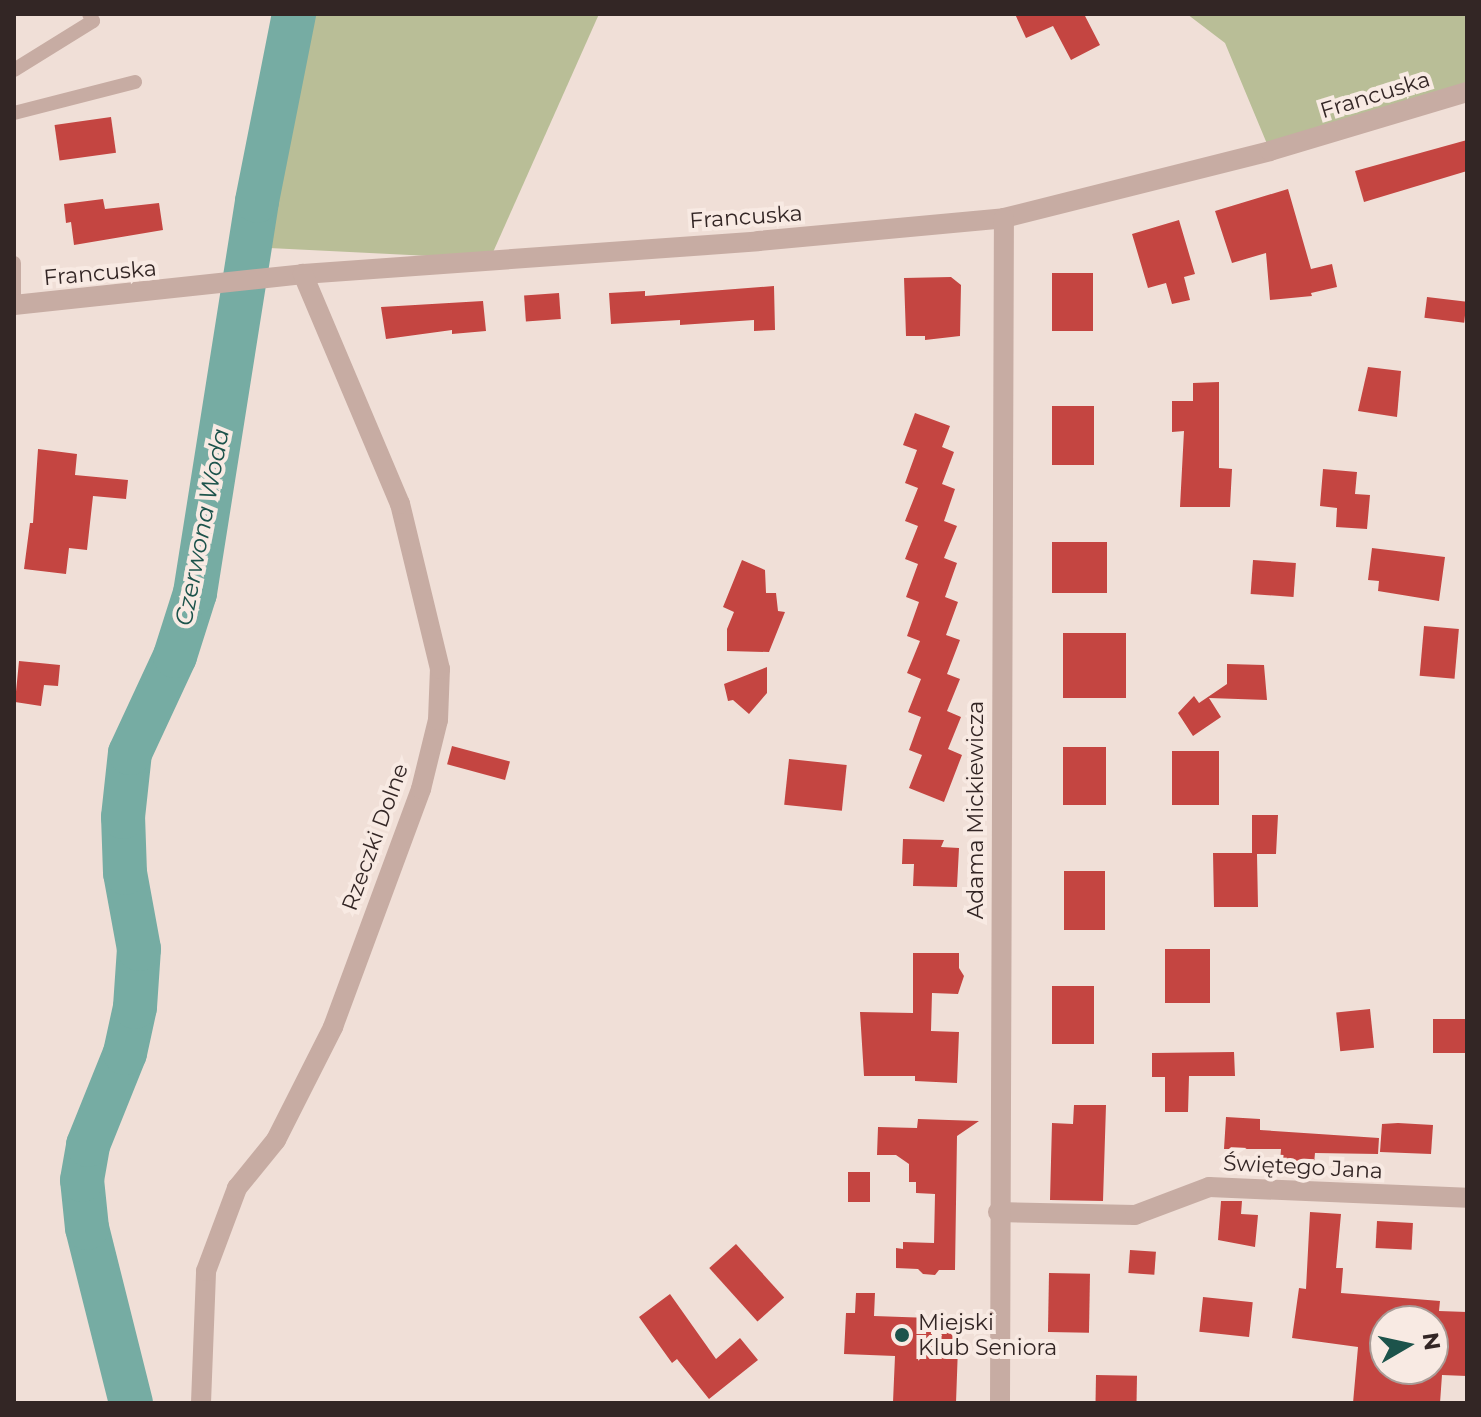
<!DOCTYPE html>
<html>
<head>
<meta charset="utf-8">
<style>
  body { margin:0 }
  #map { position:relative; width:1481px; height:1417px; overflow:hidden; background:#f0dfd7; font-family:Montserrat,sans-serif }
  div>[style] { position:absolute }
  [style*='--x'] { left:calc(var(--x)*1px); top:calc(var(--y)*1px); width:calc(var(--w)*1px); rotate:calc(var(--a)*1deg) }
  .green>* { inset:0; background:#b9be97 }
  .river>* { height:44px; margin:-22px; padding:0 22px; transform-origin:22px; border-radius:22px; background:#76aca3 }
  .building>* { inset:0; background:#c44541; transform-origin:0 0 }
  .service>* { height:14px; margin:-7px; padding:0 7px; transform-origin:7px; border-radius:7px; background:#c7aca3 }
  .minor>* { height:20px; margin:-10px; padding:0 10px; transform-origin:10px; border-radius:10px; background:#c7aca3 }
  .dots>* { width:22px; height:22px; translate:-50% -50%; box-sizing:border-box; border:4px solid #f8eae3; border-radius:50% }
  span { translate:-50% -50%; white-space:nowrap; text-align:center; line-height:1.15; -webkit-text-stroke:8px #f8eae3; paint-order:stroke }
  .street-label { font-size:22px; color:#332625 }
  .poi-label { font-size:22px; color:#332625 }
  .left { translate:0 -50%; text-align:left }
  .water-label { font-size:24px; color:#1c534b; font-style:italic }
  .frame { position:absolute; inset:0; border:16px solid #332625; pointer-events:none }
  .north { position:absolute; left:1369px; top:1305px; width:80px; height:80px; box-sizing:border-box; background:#f8eae3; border:2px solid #a99c97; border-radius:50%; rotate:81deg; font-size:22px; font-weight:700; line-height:32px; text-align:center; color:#332625 }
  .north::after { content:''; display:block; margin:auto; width:28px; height:36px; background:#1c534b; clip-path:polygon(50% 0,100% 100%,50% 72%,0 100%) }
</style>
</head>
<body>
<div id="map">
  <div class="green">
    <div style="clip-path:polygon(294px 14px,599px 14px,490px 259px,250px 247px)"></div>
    <div style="clip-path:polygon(1187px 14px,1467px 14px,1467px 83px,1270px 151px,1225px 43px)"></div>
  </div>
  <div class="river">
    <div style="--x:131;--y:1403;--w:180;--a:-104.1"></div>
    <div style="--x:87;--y:1228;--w:48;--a:-95.9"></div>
    <div style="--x:82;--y:1180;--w:36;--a:-80"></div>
    <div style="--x:88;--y:1145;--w:99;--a:-68.1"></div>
    <div style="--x:125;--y:1053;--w:47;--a:-77.7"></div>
    <div style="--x:135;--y:1007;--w:58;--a:-86.1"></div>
    <div style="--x:139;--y:949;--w:77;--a:-100.4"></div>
    <div style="--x:125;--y:873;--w:56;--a:-92"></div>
    <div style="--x:123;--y:817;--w:64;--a:-83.8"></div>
    <div style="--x:130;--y:753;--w:107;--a:-65.1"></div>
    <div style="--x:175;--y:656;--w:66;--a:-72.4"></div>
    <div style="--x:195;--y:593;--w:397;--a:-81"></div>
    <div style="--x:257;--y:201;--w:191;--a:-78.8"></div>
  </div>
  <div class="building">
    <div style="clip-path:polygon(1015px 14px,1084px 14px,1100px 45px,1071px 60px,1053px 26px,1026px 38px)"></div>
    <div style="left:111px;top:117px;width:36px;height:57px;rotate:82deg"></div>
    <div style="clip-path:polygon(1467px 140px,1467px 171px,1364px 202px,1355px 171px)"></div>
    <div style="clip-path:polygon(1288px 189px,1311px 269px,1332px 264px,1337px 287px,1311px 293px,1312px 296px,1270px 300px,1266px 253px,1232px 263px,1215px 211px)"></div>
    <div style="clip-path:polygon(103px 199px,105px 209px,159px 203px,163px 230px,74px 245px,71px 222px,66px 223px,64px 204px)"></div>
    <div style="clip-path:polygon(1179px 220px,1195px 274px,1184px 277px,1190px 300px,1172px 304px,1166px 283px,1148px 288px,1132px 234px)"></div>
    <div style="left:1052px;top:273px;width:41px;height:58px"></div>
    <div style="clip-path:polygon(951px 277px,961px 285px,960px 336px,925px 340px,925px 336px,906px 336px,904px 278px)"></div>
    <div style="clip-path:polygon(774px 286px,775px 330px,754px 331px,754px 320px,680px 325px,680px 320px,611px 324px,609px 293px,645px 291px,645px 296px)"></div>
    <div style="left:559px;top:293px;width:26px;height:35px;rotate:86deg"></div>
    <div style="left:1427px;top:297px;width:40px;height:21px;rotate:7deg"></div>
    <div style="clip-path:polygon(483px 301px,486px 331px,452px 334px,452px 330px,386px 339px,381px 307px)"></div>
    <div style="clip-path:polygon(1368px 367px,1401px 371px,1397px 417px,1358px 411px)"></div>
    <div style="clip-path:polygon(1219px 382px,1219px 468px,1232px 469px,1230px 507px,1180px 507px,1184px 431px,1172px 432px,1172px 401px,1193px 401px,1193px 383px)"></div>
    <div style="left:1052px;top:406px;width:42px;height:59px"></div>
    <div style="clip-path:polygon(915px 413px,950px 426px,942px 447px,954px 452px,942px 484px,955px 489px,944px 521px,957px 526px,944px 558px,957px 563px,945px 597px,958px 602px,946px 635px,960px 640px,947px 674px,960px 679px,947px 711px,961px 717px,948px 749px,962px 755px,944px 802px,909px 788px,922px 755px,909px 750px,921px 717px,908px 712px,921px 679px,907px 673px,920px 641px,907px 636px,919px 602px,906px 597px,918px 564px,905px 559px,918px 526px,905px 521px,918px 488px,905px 483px,917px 450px,903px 445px)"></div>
    <div style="clip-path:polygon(38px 449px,77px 454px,75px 475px,128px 480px,126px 499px,93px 496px,87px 550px,69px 548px,66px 574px,24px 569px,30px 523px,33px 523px)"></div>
    <div style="clip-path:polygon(1323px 469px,1357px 472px,1355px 494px,1370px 495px,1367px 529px,1336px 527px,1337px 508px,1320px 506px)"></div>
    <div style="left:1052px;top:542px;width:55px;height:51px"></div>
    <div style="clip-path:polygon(1372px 548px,1445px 557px,1439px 601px,1378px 591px,1379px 581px,1368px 580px)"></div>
    <div style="clip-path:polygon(742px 560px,765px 570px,766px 593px,776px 593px,778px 611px,785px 612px,769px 652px,727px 651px,727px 629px,734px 612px,723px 607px)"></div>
    <div style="left:1253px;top:560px;width:43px;height:34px;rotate:4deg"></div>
    <div style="left:1424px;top:626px;width:35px;height:50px;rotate:5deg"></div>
    <div style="left:1063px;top:633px;width:63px;height:65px"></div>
    <div style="clip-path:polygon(19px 661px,60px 665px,58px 686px,44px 685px,41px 706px,15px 702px)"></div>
    <div style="clip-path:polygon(1227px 664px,1264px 665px,1267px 700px,1209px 698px,1221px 717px,1193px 736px,1178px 713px,1194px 696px,1199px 703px,1227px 684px)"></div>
    <div style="clip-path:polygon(767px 667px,767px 693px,749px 714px,733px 700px,728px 701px,724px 684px)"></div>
    <div style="left:452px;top:746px;width:60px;height:19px;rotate:15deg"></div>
    <div style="left:1063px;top:747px;width:43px;height:58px"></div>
    <div style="left:1219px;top:751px;width:54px;height:47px;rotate:90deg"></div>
    <div style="left:789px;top:759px;width:58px;height:46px;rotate:6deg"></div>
    <div style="clip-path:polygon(1252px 815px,1278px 815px,1276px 854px,1257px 854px,1258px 907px,1214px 907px,1213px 853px,1252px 853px)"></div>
    <div style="clip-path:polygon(903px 839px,944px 840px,941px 847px,959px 848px,957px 887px,913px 886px,914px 864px,902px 864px)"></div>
    <div style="left:1064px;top:871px;width:41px;height:59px"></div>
    <div style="left:1210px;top:949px;width:54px;height:45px;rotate:90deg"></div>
    <div style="clip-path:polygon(913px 953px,959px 953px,959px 968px,964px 976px,958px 994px,932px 993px,931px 1031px,959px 1032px,957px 1083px,915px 1081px,915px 1076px,864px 1076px,860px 1012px,913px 1013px)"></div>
    <div style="left:1094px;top:986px;width:58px;height:42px;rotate:90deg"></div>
    <div style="left:1370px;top:1009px;width:39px;height:34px;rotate:84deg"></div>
    <div style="left:1433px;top:1019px;width:34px;height:34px"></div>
    <div style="clip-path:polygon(1234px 1052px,1235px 1076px,1189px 1076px,1188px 1112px,1165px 1112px,1165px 1077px,1152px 1077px,1152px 1053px)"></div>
    <div style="clip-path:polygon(1074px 1105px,1106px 1105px,1103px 1201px,1050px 1200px,1052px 1123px,1073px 1124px)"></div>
    <div style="clip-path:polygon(1226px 1117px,1260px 1119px,1260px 1130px,1379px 1138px,1378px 1154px,1315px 1153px,1314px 1164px,1280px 1162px,1281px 1149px,1224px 1149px)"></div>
    <div style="clip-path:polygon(918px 1119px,979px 1121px,957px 1136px,955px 1270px,939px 1270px,935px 1275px,923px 1274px,918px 1269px,896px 1268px,896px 1248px,903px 1249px,903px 1242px,934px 1243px,935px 1194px,916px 1193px,916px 1182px,909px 1182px,909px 1164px,896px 1155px,877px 1155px,878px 1127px,917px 1128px)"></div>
    <div style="clip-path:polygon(1398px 1123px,1433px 1125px,1431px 1154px,1380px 1152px,1382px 1124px)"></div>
    <div style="left:848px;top:1172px;width:22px;height:30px"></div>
    <div style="clip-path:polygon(1221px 1201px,1242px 1201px,1241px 1214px,1258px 1215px,1255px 1247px,1218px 1240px)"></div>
    <div style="clip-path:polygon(evenodd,1310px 1212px,1341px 1214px,1336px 1268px,1343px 1268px,1341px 1293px,1440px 1301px,1439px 1311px,1467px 1312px,1467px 1376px,1442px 1375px,1440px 1403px,1353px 1403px,1358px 1347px,1292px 1338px,1299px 1288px,1306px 1289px,1310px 1212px,1383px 1320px,1433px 1321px,1433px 1369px,1378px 1369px,1383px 1320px)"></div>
    <div style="left:1377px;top:1221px;width:36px;height:27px;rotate:3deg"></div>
    <div style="left:736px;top:1244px;width:72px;height:36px;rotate:48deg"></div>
    <div style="left:1130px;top:1250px;width:26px;height:23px;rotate:4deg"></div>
    <div style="left:1049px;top:1273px;width:41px;height:59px;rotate:1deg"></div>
    <div style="clip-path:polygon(856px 1293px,875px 1293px,874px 1316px,959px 1319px,956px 1403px,893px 1402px,895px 1356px,844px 1354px,846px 1313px,855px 1313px)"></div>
    <div style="clip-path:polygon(670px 1294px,716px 1359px,740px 1338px,758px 1360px,709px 1399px,677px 1359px,672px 1363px,639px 1317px)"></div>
    <div style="left:1203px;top:1297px;width:50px;height:35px;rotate:6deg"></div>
    <div style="left:1096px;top:1375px;width:41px;height:28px;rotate:1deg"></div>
  </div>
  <div class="service">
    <div style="--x:14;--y:70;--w:93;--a:-31.8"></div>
    <div style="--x:93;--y:21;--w:8;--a:-120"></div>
    <div style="--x:14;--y:113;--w:125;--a:-14.4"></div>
    <div style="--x:14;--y:263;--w:41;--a:90"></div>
  </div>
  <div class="minor">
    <div style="--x:14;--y:305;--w:291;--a:-6.1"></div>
    <div style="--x:303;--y:274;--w:456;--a:-4.1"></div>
    <div style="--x:758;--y:241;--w:247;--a:-5.3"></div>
    <div style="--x:1004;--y:218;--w:274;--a:-14.1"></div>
    <div style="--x:1270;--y:151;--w:206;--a:-16.7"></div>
    <div style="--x:998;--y:1212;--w:137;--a:1.3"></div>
    <div style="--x:1135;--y:1215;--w:79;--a:-20.7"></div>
    <div style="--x:1209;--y:1187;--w:258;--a:2.4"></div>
    <div style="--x:201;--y:1403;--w:132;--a:-87.8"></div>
    <div style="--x:206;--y:1271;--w:89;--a:-69.5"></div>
    <div style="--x:237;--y:1188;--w:62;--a:-50.9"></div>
    <div style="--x:276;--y:1140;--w:127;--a:-63.2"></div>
    <div style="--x:333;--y:1027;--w:254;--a:-69.7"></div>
    <div style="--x:421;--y:789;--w:71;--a:-76.2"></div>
    <div style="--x:438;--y:720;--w:51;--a:-87.8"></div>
    <div style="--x:440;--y:669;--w:170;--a:-103.6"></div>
    <div style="--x:400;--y:504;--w:250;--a:-112.9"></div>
    <div style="--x:1000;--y:1403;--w:1185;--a:-89.81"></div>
  </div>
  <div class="dots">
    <div style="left:902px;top:1335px;background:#1c534b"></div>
  </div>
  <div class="street-label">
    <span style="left:1375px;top:95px;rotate:-17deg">Francuska</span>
    <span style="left:746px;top:217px;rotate:-4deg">Francuska</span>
    <span style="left:100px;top:273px;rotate:-5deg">Francuska</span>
    <span style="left:976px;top:810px;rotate:-90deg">Adama Mickiewicza</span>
    <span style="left:375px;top:837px;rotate:-70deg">Rzeczki Dolne</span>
    <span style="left:1303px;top:1167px;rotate:3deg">Świętego Jana</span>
  </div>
  <div class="poi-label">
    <span class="left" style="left:918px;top:1335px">Miejski<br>Klub Seniora</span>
  </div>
  <div class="water-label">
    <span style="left:202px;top:527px;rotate:-79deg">Czerwona Woda</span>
  </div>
  <div class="frame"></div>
  <div class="north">N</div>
</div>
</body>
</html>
